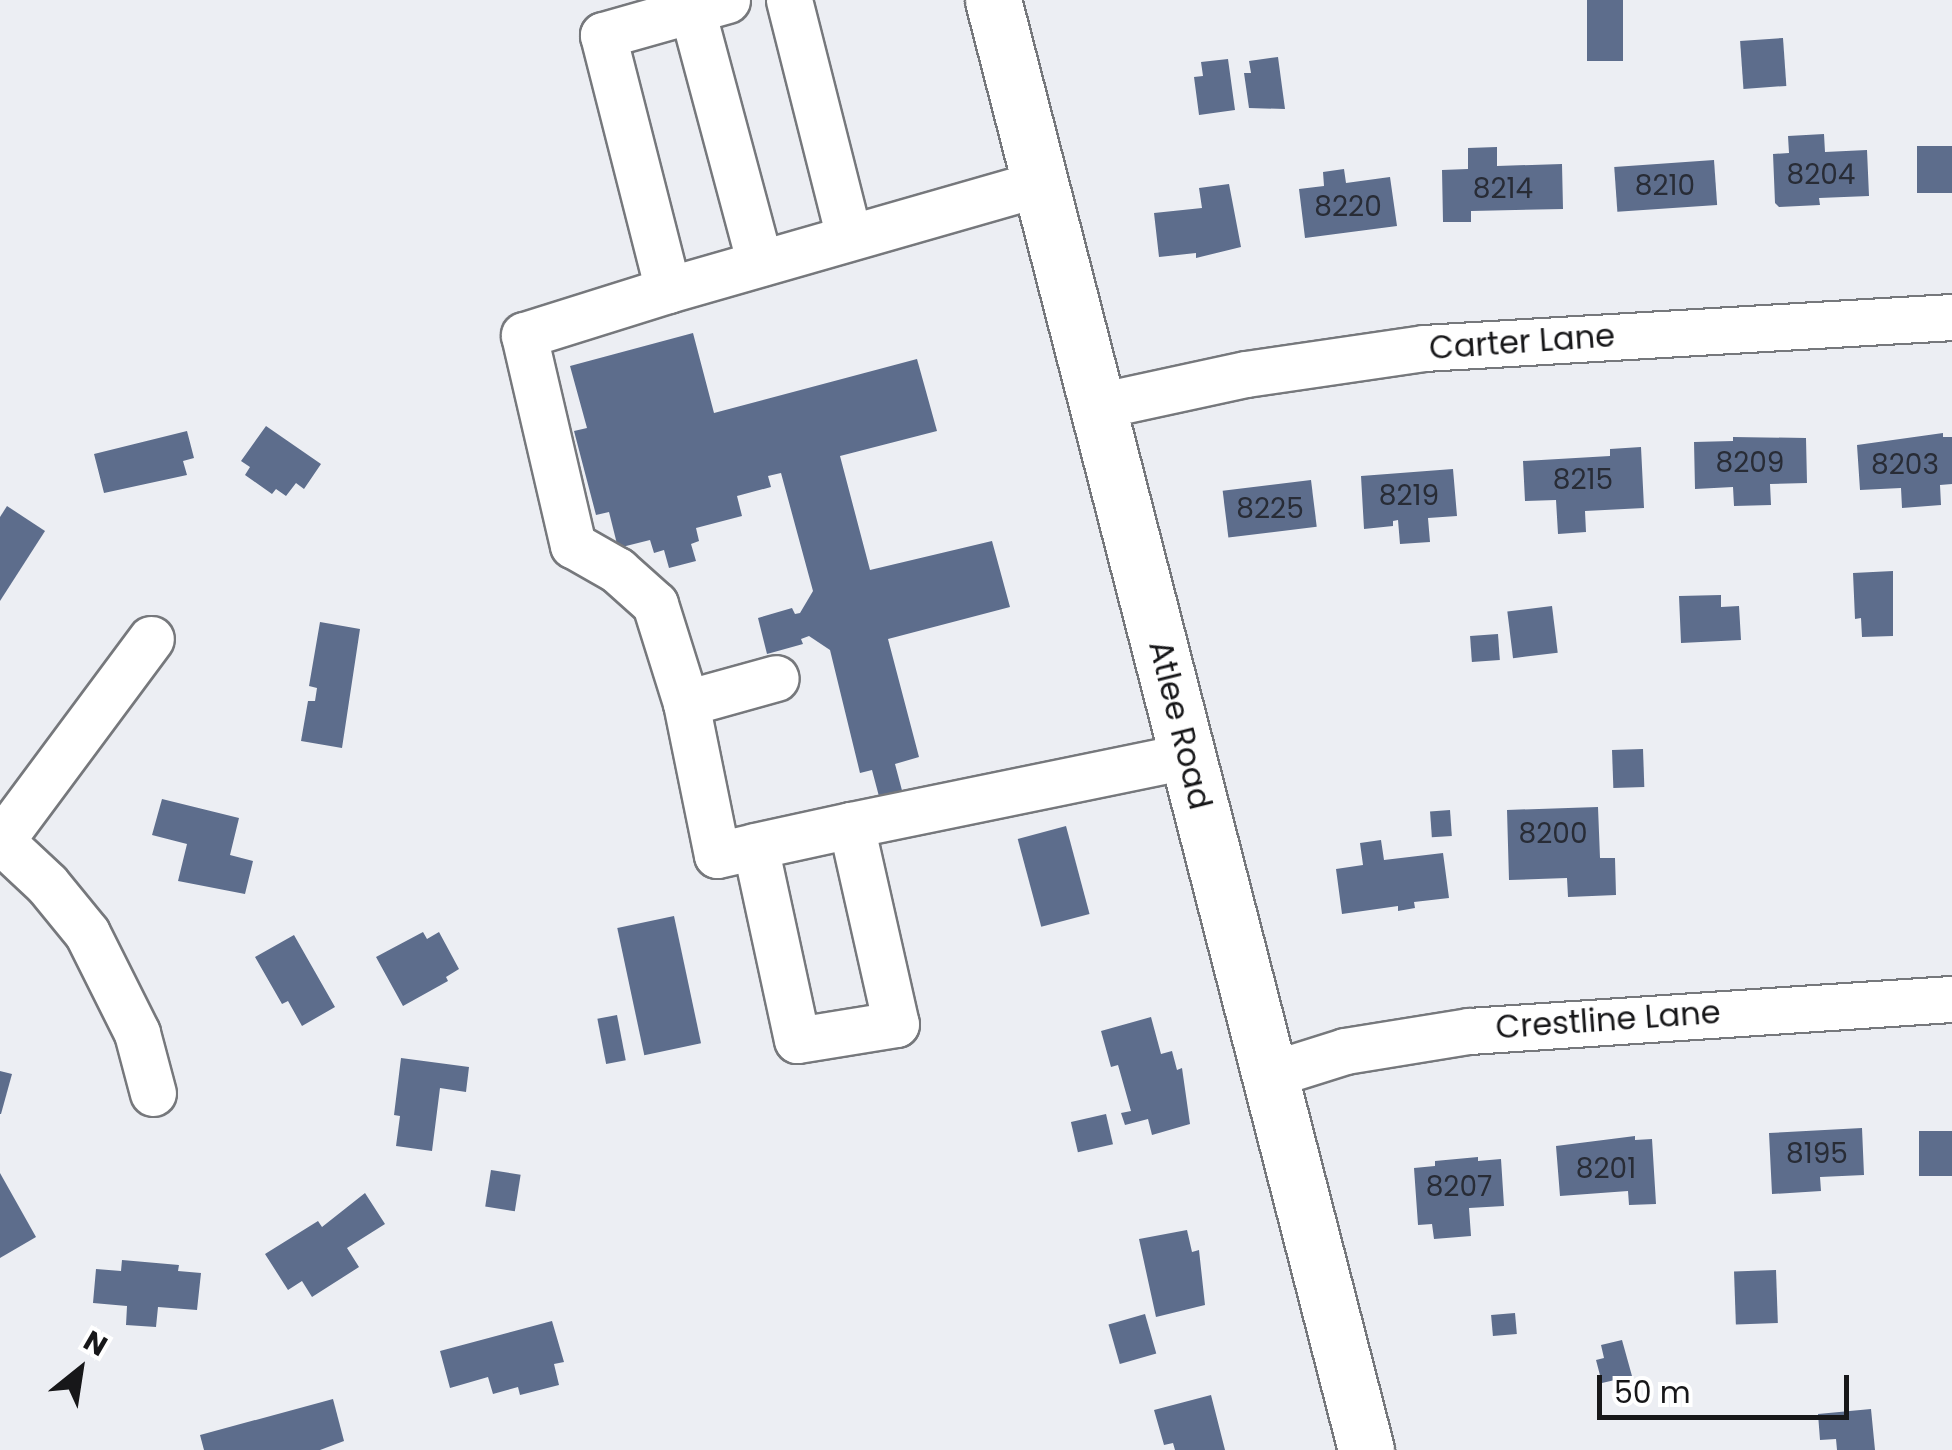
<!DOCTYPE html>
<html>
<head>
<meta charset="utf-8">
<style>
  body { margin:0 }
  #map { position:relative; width:1952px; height:1450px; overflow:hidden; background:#eceef3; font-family:Poppins,sans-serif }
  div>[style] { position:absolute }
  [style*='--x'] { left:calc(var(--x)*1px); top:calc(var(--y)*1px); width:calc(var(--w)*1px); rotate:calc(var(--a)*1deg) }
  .building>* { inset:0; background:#5d6d8c; transform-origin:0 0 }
  .roads { filter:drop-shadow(2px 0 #76787c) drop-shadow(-2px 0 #76787c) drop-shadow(0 2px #76787c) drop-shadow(0 -2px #76787c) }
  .minor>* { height:45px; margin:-22.5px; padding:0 22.5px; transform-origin:22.5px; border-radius:22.5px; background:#fff }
  .major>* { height:55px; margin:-27.5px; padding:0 27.5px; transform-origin:27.5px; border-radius:27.5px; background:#fff }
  span { translate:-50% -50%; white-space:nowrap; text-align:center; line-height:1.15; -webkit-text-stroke:10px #fff; paint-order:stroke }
  .number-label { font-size:28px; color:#282c36 }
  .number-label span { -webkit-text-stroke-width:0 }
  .street-label { font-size:32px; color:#171719 }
  .north { position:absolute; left:30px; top:1320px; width:100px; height:100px; -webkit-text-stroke:8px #fff; paint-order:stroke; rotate:30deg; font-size:28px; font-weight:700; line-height:40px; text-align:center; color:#171719 }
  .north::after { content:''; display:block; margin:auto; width:35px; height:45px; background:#171719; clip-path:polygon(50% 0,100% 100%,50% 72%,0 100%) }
  .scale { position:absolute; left:1597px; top:1375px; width:252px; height:45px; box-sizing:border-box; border:5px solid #171719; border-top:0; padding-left:12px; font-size:30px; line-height:35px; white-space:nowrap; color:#171719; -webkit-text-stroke:8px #fff; paint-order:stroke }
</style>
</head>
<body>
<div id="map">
  <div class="building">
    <div style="left:1587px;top:0;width:36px;height:61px"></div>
    <div style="left:1783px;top:38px;width:48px;height:43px;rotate:86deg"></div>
    <div style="clip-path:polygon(1278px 57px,1285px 109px,1249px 108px,1244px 73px,1251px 73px,1249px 61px)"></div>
    <div style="clip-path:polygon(1228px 59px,1235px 110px,1199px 115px,1194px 77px,1203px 76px,1201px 62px)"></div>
    <div style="clip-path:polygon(1824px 134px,1825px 152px,1867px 150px,1869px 196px,1819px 198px,1820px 205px,1779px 207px,1775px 203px,1773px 154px,1789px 153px,1788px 136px)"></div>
    <div style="left:1952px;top:146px;width:47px;height:35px;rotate:90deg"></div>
    <div style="clip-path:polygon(1497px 147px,1497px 166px,1562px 164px,1563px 209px,1471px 211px,1471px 222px,1443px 222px,1442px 170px,1468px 169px,1468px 148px)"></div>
    <div style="left:1714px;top:160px;width:45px;height:100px;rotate:86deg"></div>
    <div style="clip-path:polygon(1344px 169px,1346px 183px,1390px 177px,1397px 226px,1305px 238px,1299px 189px,1324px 186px,1323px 172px)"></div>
    <div style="clip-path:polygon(1229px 184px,1241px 247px,1196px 258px,1196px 253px,1159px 257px,1154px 213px,1202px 208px,1199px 188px)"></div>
    <div style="clip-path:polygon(693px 333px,714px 413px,917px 359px,937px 431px,840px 456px,870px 570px,992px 541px,1010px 607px,888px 639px,919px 757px,895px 764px,904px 798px,881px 804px,872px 770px,860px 773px,830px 650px,809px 636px,801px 639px,803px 644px,767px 654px,758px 618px,792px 608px,795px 614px,800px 613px,813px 591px,781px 473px,768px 476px,771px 487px,737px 496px,742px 516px,696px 528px,699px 541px,691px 544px,696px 561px,669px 568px,664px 550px,654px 553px,650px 540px,618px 548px,609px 512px,596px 515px,574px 431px,587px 428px,570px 366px)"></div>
    <div style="clip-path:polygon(266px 426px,321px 464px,304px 489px,296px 483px,286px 496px,276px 489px,272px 494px,245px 475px,250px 467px,241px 461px)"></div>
    <div style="clip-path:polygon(187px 431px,194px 458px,183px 461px,187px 475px,104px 493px,94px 454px)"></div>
    <div style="clip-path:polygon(1943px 433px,1943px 437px,1952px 437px,1952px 484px,1940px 485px,1941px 505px,1902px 508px,1901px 488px,1860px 490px,1857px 445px)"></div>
    <div style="clip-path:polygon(1733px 437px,1806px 438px,1807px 483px,1770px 484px,1771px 505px,1734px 506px,1733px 487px,1695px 489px,1694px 442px,1733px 441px)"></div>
    <div style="clip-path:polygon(1641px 447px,1644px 508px,1585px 511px,1586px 532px,1558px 534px,1556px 500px,1525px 501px,1523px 461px,1610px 456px,1610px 449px)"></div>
    <div style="clip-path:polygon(1453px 469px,1457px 516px,1428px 518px,1430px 542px,1400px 544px,1398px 520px,1393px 521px,1393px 526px,1364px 529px,1361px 476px)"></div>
    <div style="left:1311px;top:480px;width:47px;height:89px;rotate:83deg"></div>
    <div style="clip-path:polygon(7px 506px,45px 531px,0 601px,0 517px)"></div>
    <div style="clip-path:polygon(1893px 571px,1893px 636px,1862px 637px,1861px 618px,1855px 619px,1853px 573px)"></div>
    <div style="clip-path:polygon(1721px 595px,1721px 607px,1739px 606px,1741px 640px,1681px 643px,1679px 596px)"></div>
    <div style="left:1552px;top:606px;width:47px;height:45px;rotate:83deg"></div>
    <div style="clip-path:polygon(320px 622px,360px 629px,342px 748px,301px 741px,308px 701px,315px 701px,317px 688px,309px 686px)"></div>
    <div style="left:1498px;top:634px;width:26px;height:28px;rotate:86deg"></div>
    <div style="left:1643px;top:749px;width:38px;height:31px;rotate:88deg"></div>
    <div style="clip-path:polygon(162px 799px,239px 818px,230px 855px,253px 861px,245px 894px,178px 881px,187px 844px,152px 835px)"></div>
    <div style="clip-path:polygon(1598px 807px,1600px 858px,1615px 858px,1616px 895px,1568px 897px,1567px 878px,1509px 880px,1507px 810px)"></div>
    <div style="left:1450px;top:810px;width:26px;height:20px;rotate:86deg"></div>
    <div style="left:1066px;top:826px;width:91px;height:50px;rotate:75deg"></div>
    <div style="clip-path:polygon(1381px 840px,1384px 860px,1443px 853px,1449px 898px,1414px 902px,1415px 908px,1398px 911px,1398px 906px,1342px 914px,1336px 869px,1363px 865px,1360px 843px)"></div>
    <div style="left:674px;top:916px;width:130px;height:58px;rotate:78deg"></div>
    <div style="clip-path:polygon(423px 932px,427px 939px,439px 932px,459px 969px,446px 977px,448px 981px,403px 1006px,376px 957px)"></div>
    <div style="clip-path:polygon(294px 935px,335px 1007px,302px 1026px,288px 1001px,282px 1004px,255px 957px)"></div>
    <div style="left:617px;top:1015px;width:46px;height:20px;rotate:79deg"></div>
    <div style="clip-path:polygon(1151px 1017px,1161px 1054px,1172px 1051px,1177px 1070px,1182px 1068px,1190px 1124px,1152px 1135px,1148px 1119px,1125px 1125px,1121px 1113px,1131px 1111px,1118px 1065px,1111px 1067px,1101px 1031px)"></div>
    <div style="clip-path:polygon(401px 1058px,469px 1067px,466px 1092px,440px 1088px,432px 1151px,396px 1146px,400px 1116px,394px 1115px)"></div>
    <div style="clip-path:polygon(0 1071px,12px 1074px,1px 1114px,0 1114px)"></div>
    <div style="left:1106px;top:1114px;width:31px;height:36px;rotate:77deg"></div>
    <div style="clip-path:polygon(1862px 1128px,1864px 1175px,1820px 1177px,1821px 1191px,1772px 1194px,1769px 1133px)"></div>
    <div style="left:1952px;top:1131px;width:45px;height:33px;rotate:90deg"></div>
    <div style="clip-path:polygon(1635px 1136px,1635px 1140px,1652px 1139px,1656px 1204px,1629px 1205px,1628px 1191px,1560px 1196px,1556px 1146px)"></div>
    <div style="clip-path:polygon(1478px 1157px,1478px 1161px,1501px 1159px,1504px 1206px,1469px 1208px,1471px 1236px,1434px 1239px,1432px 1224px,1418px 1225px,1414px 1168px,1435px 1166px,1435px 1161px)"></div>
    <div style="left:491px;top:1170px;width:30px;height:37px;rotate:9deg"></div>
    <div style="clip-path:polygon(0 1173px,36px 1237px,0 1258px)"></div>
    <div style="clip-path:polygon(365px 1193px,385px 1224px,347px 1248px,359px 1267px,312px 1297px,302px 1281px,288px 1290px,265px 1254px,318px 1221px,322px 1227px)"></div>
    <div style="clip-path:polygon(1187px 1230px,1192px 1252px,1199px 1250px,1205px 1305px,1156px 1317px,1139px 1239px)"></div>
    <div style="clip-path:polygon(122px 1260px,179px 1265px,178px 1271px,201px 1273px,197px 1310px,158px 1307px,156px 1327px,126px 1325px,127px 1306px,93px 1303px,96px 1269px,121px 1271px)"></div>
    <div style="left:1776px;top:1270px;width:53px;height:42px;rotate:88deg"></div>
    <div style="left:1515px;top:1313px;width:21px;height:24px;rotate:85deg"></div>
    <div style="left:1145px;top:1314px;width:41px;height:38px;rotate:74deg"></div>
    <div style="clip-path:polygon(552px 1321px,564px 1362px,554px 1364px,559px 1385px,520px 1395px,518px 1387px,493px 1394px,488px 1377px,450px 1388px,440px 1351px)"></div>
    <div style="clip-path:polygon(1622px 1340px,1632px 1376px,1602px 1383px,1596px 1360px,1604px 1358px,1601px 1345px)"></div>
    <div style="clip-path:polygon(1211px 1395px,1225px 1450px,1175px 1450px,1173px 1443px,1164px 1445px,1154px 1410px)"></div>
    <div style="clip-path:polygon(333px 1399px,344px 1441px,320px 1450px,204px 1450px,200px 1435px)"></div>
    <div style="clip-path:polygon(1871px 1409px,1875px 1450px,1837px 1450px,1836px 1439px,1820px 1440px,1818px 1414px)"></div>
  </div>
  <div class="roads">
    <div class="minor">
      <div style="--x:727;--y:0;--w:129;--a:164.2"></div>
      <div style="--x:603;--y:35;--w:263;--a:75.7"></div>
      <div style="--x:668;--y:290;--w:387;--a:-16"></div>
      <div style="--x:789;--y:0;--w:244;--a:75.8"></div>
      <div style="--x:692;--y:10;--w:262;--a:75"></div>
      <div style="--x:668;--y:290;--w:151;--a:162.6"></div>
      <div style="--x:524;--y:335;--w:216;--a:76.9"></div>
      <div style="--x:573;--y:545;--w:51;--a:29.6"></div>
      <div style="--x:617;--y:570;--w:51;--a:41.8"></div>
      <div style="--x:655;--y:604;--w:104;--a:72.6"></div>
      <div style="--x:686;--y:703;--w:93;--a:-15.5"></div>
      <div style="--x:1098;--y:406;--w:151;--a:-12.2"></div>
      <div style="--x:1246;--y:374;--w:180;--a:-8.3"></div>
      <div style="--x:1424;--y:348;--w:529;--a:-3.36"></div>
      <div style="--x:686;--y:703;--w:155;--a:78.5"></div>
      <div style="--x:717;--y:855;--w:39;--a:-13"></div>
      <div style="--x:755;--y:846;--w:98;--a:-12.3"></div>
      <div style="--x:851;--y:825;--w:204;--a:77.3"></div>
      <div style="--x:896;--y:1024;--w:100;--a:170.8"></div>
      <div style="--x:797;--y:1040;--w:198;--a:-102.2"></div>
      <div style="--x:851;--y:825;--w:344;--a:-11.6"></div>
      <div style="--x:1;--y:841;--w:63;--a:43.1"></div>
      <div style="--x:47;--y:884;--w:63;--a:50.8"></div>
      <div style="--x:87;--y:933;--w:112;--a:63.4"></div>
      <div style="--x:137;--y:1033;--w:62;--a:75.1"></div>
      <div style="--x:0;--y:842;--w:253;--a:-53.4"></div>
      <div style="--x:1269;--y:1075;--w:80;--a:-17.5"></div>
      <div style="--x:1345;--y:1051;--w:126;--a:-9.2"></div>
      <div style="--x:1469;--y:1031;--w:484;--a:-3.8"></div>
    </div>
    <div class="major">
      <div style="--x:993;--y:0;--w:1497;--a:75.57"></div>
    </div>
  </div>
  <div class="number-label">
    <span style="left:1821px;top:175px">8204</span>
    <span style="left:1665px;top:186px">8210</span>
    <span style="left:1503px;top:189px">8214</span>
    <span style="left:1348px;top:207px">8220</span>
    <span style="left:1750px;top:463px">8209</span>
    <span style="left:1905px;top:465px">8203</span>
    <span style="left:1583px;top:480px">8215</span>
    <span style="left:1409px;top:496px">8219</span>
    <span style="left:1270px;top:509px">8225</span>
    <span style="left:1553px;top:834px">8200</span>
    <span style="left:1817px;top:1154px">8195</span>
    <span style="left:1606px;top:1169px">8201</span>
    <span style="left:1459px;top:1187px">8207</span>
  </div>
  <div class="street-label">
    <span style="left:1522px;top:342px;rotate:-4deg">Carter Lane</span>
    <span style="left:1180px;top:725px;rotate:76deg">Atlee Road</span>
    <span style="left:1608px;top:1020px;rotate:-4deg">Crestline Lane</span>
  </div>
  <div class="north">N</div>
  <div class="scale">50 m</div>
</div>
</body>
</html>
